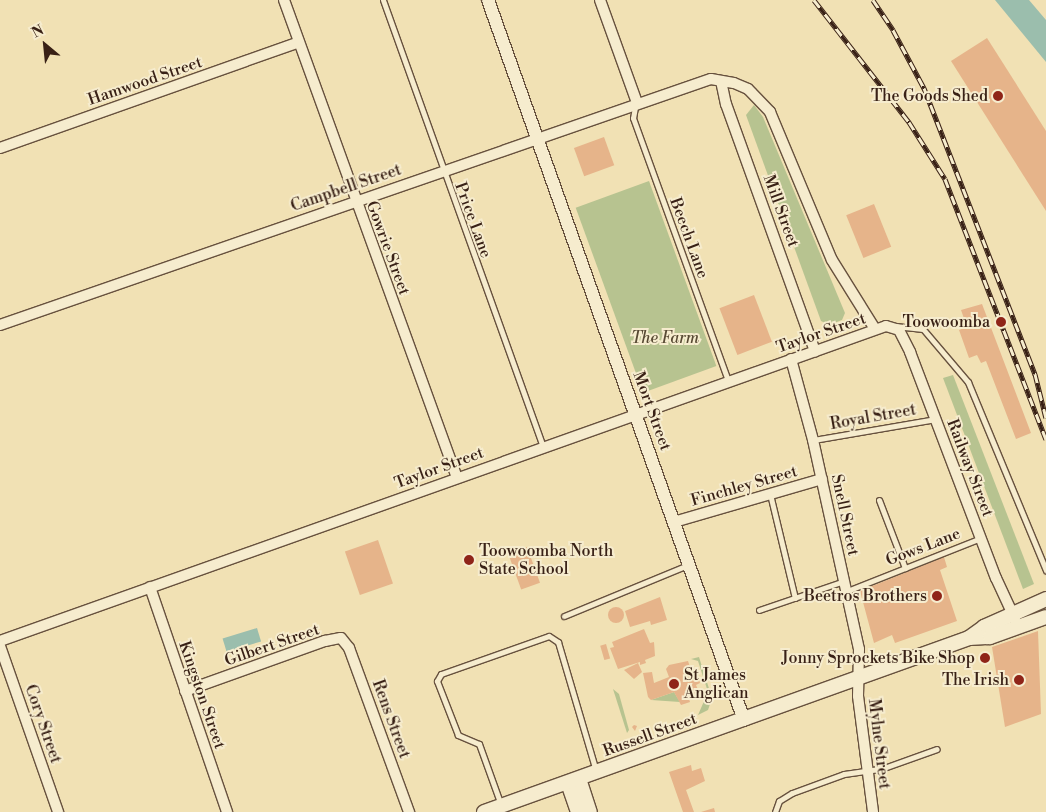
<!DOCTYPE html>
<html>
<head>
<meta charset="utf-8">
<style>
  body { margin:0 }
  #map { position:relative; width:1046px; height:812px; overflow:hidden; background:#f1e1b4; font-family:"Libre Bodoni",serif }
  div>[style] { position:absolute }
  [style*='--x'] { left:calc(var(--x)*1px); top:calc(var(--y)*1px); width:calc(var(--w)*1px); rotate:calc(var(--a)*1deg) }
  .green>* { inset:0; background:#b7c390; transform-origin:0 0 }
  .water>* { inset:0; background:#9bbead; transform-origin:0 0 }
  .building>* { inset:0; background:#e6b48a; transform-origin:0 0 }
  .round { border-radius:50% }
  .roads { filter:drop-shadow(1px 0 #67513e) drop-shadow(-1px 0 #67513e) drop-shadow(0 1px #67513e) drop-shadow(0 -1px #67513e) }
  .service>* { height:5px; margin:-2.5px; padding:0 2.5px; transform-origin:2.5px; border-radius:2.5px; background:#f6ecce }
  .minor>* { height:10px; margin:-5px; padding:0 5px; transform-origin:5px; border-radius:5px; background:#f6ecce }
  .tertiary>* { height:12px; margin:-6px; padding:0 6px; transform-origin:6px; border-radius:6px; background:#f6ecce }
  .secondary>* { height:14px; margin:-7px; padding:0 7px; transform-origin:7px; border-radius:7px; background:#f6ecce }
  .rail>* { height:5px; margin-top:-2.5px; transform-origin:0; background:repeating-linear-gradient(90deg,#f6ecce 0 9px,#392116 0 18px); box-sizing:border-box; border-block:1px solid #392116 }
  .dots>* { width:14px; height:14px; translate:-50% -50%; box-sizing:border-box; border:2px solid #f6ecce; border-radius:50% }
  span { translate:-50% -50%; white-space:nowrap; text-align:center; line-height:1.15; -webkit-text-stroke:4px #f6ecce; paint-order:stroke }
  .street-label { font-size:16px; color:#392116 }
  .poi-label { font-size:16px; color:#392116 }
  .right { translate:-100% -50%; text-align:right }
  .left { translate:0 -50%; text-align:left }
  .park-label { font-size:16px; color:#584a34; font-style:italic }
  .north { position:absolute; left:20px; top:20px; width:50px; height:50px; -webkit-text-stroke:4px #f6ecce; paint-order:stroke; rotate:332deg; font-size:14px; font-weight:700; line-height:20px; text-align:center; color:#392116 }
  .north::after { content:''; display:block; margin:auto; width:18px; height:22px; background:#392116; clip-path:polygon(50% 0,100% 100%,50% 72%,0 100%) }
</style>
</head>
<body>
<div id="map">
  <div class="green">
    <div style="clip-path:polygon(754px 105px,763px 117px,845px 313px,842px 320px,829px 325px,821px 321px,746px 115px)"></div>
    <div style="left:649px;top:181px;width:197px;height:78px;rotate:70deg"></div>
    <div style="clip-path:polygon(953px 375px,1034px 584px,1023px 589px,943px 378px)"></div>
    <div style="clip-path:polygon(699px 657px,712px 698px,708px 710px,698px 715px,708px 692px,698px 661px,691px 659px)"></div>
    <div style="clip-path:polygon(613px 689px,619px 694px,629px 730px,627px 733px)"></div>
    <div style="clip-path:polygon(674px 692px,680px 702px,651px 700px)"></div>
  </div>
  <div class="water">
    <div style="clip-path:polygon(995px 0,1029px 0,1046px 20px,1046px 62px)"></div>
    <div style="left:257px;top:628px;width:14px;height:36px;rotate:73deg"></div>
  </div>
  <div class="building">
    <div style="clip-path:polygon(987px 38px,1046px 131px,1046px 211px,951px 61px)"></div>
    <div style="left:604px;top:137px;width:30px;height:32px;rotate:70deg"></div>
    <div style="left:874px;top:204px;width:46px;height:30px;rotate:68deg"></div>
    <div style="left:754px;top:295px;width:50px;height:37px;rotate:69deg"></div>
    <div style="clip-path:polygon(982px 304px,1031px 433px,1016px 439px,986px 361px,981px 363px,977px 355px,969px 358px,959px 330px,967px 327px,961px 310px)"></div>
    <div style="left:378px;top:540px;width:46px;height:35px;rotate:71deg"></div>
    <div style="left:527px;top:547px;width:38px;height:20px;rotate:70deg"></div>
    <div style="clip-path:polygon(944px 557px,947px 567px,940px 570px,957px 621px,895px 643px,892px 635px,874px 643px,860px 591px)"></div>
    <div style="clip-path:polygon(660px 597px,667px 620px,651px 625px,650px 621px,630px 627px,625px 611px)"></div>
    <div class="round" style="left:608px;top:607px;width:16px;height:16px"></div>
    <div style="clip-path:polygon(644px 629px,650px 643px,654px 642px,655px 656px,645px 660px,646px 663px,640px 665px,640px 662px,618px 669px,610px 648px,614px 647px,612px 642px)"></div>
    <div style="clip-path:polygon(1038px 631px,1041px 714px,1005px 727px,992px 647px)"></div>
    <div style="left:606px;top:644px;width:15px;height:6px;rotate:74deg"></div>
    <div style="clip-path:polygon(688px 661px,691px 670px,695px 668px,700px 683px,696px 685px,699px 692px,688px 696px,690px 702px,681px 705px,674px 692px,651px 700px,648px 697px,643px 673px,652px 672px,654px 683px,669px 677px,666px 669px,669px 665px)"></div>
    <div style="clip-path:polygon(638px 663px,642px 672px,634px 679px,624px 670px)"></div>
    <div style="clip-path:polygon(634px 725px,637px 726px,635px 731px,632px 727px)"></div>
    <div style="clip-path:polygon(691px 765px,692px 771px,701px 768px,705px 781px,686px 790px,694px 812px,683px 812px,669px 772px)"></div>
    <div style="clip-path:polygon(714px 808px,715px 812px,701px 812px)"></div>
  </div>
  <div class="roads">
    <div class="service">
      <div style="--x:383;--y:0;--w:475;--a:70.3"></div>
      <div style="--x:635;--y:107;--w:11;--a:100"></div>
      <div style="--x:633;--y:118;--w:280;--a:70.1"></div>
      <div style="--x:895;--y:326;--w:28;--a:6"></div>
      <div style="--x:923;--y:329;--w:70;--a:49.7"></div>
      <div style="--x:968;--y:382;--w:204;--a:67.5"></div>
      <div style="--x:813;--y:440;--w:125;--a:-9.7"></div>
      <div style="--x:770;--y:494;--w:107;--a:76.5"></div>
      <div style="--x:879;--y:500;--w:73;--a:69.1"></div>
      <div style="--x:847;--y:591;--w:144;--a:-21.6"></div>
      <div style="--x:759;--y:610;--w:90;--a:-18.8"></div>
      <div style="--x:564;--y:616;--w:134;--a:-22.4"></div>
      <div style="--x:501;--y:805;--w:65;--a:-109.8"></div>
      <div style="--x:479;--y:744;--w:23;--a:-157"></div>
      <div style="--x:458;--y:735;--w:58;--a:-111.3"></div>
      <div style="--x:437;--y:681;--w:8;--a:-60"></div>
      <div style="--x:441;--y:674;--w:114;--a:-19.4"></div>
      <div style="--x:549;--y:636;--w:11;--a:34"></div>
      <div style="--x:558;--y:642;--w:134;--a:73.6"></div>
      <div style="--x:775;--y:812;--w:12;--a:-70"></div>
      <div style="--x:779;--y:801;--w:15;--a:-32"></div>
      <div style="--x:792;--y:793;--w:55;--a:-20.1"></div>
      <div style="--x:844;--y:774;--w:37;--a:-8"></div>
      <div style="--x:881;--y:769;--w:59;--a:-19.7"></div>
    </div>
    <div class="minor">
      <div style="--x:284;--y:0;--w:508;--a:70.1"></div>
      <div style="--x:600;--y:0;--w:109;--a:70.2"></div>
      <div style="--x:721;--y:81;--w:24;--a:78"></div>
      <div style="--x:726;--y:104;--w:263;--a:70.2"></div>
      <div style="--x:0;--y:148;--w:317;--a:-19.5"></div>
      <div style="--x:0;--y:325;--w:752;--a:-19.09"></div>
      <div style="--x:711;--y:79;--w:23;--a:10"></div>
      <div style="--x:734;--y:83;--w:15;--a:23"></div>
      <div style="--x:748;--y:89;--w:32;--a:46"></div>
      <div style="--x:770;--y:112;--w:160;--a:67.3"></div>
      <div style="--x:832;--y:260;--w:81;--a:58.1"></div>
      <div style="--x:791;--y:359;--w:84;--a:74.8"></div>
      <div style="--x:813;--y:440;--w:214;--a:77.6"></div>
      <div style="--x:859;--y:649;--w:47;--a:91.2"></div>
      <div style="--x:858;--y:696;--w:117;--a:82.6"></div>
      <div style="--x:674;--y:522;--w:154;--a:-16.2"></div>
      <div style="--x:150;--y:587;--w:238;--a:71.1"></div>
      <div style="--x:0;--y:641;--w:940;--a:-19.57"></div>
      <div style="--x:886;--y:326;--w:14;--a:17"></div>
      <div style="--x:899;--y:330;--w:25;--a:63"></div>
      <div style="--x:910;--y:352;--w:242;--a:69.2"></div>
      <div style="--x:996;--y:578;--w:45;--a:65.1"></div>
      <div style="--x:0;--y:646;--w:176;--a:70.7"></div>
      <div style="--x:185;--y:691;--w:149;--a:-19.7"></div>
      <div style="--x:325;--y:641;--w:16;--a:-11"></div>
      <div style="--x:341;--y:638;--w:13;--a:51"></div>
      <div style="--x:349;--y:648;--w:175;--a:69.9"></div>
    </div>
    <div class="tertiary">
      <div style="--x:488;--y:0;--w:764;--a:70.43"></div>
    </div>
    <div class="secondary">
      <div style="--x:969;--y:638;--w:19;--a:-36"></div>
      <div style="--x:984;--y:627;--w:68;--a:-24.3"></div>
      <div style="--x:579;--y:779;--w:35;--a:72"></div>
      <div style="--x:568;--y:783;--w:31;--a:71"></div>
      <div style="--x:484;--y:812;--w:515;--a:-19.74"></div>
      <div style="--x:969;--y:638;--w:21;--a:-3"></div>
      <div style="--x:990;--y:637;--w:59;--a:-19.7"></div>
    </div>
  </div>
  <div class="rail">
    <div style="--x:814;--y:0;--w:155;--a:52.1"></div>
    <div style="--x:909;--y:122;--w:67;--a:57.7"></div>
    <div style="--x:945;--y:179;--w:279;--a:68.8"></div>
    <div style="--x:873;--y:0;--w:36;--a:56"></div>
    <div style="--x:893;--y:30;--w:66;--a:61.9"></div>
    <div style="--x:924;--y:88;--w:307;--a:68.8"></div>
    <div style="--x:1035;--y:374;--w:45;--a:76"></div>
  </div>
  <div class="dots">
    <div style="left:998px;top:96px;background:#8f2418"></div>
    <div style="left:1001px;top:322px;background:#8f2418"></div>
    <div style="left:469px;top:560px;background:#8f2418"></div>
    <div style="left:937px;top:596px;background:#8f2418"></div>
    <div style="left:985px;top:658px;background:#8f2418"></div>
    <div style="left:1019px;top:680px;background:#8f2418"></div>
    <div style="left:674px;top:684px;background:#8f2418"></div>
  </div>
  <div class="street-label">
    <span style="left:145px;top:81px;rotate:-19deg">Hamwood Street</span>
    <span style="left:346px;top:188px;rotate:-19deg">Campbell Street</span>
    <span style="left:781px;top:211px;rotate:70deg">Mill Street</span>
    <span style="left:473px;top:220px;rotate:70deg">Price Lane</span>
    <span style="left:689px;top:238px;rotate:70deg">Beech Lane</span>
    <span style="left:388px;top:248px;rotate:70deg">Gowrie Street</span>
    <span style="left:821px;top:333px;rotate:-19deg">Taylor Street</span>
    <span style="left:652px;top:411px;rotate:70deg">Mort Street</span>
    <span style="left:873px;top:417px;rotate:-10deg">Royal Street</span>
    <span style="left:439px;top:468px;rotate:-20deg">Taylor Street</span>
    <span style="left:970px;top:468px;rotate:69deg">Railway Street</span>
    <span style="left:744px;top:486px;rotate:-16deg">Finchley Street</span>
    <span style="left:845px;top:515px;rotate:78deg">Snell Street</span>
    <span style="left:923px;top:547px;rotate:-21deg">Gows Lane</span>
    <span style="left:272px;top:645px;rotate:-19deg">Gilbert Street</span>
    <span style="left:202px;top:695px;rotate:71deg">Kingston Street</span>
    <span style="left:391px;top:719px;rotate:70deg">Rens Street</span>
    <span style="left:43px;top:724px;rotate:71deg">Cory Street</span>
    <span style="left:650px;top:735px;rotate:-20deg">Russell Street</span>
    <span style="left:879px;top:744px;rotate:83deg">Mylne Street</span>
  </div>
  <div class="poi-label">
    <span class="right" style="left:988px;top:96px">The Goods Shed</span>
    <span class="right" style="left:990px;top:322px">Toowoomba</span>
    <span class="left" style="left:479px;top:560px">Toowoomba North<br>State School</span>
    <span class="right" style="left:927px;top:596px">Beetros Brothers</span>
    <span class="right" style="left:975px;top:658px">Jonny Sprockets Bike Shop</span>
    <span class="left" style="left:684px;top:684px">St James<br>Anglican</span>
    <span class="right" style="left:1009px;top:680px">The Irish</span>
  </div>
  <div class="park-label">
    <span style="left:665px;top:338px">The Farm</span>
  </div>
  <div class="north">N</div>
</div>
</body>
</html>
